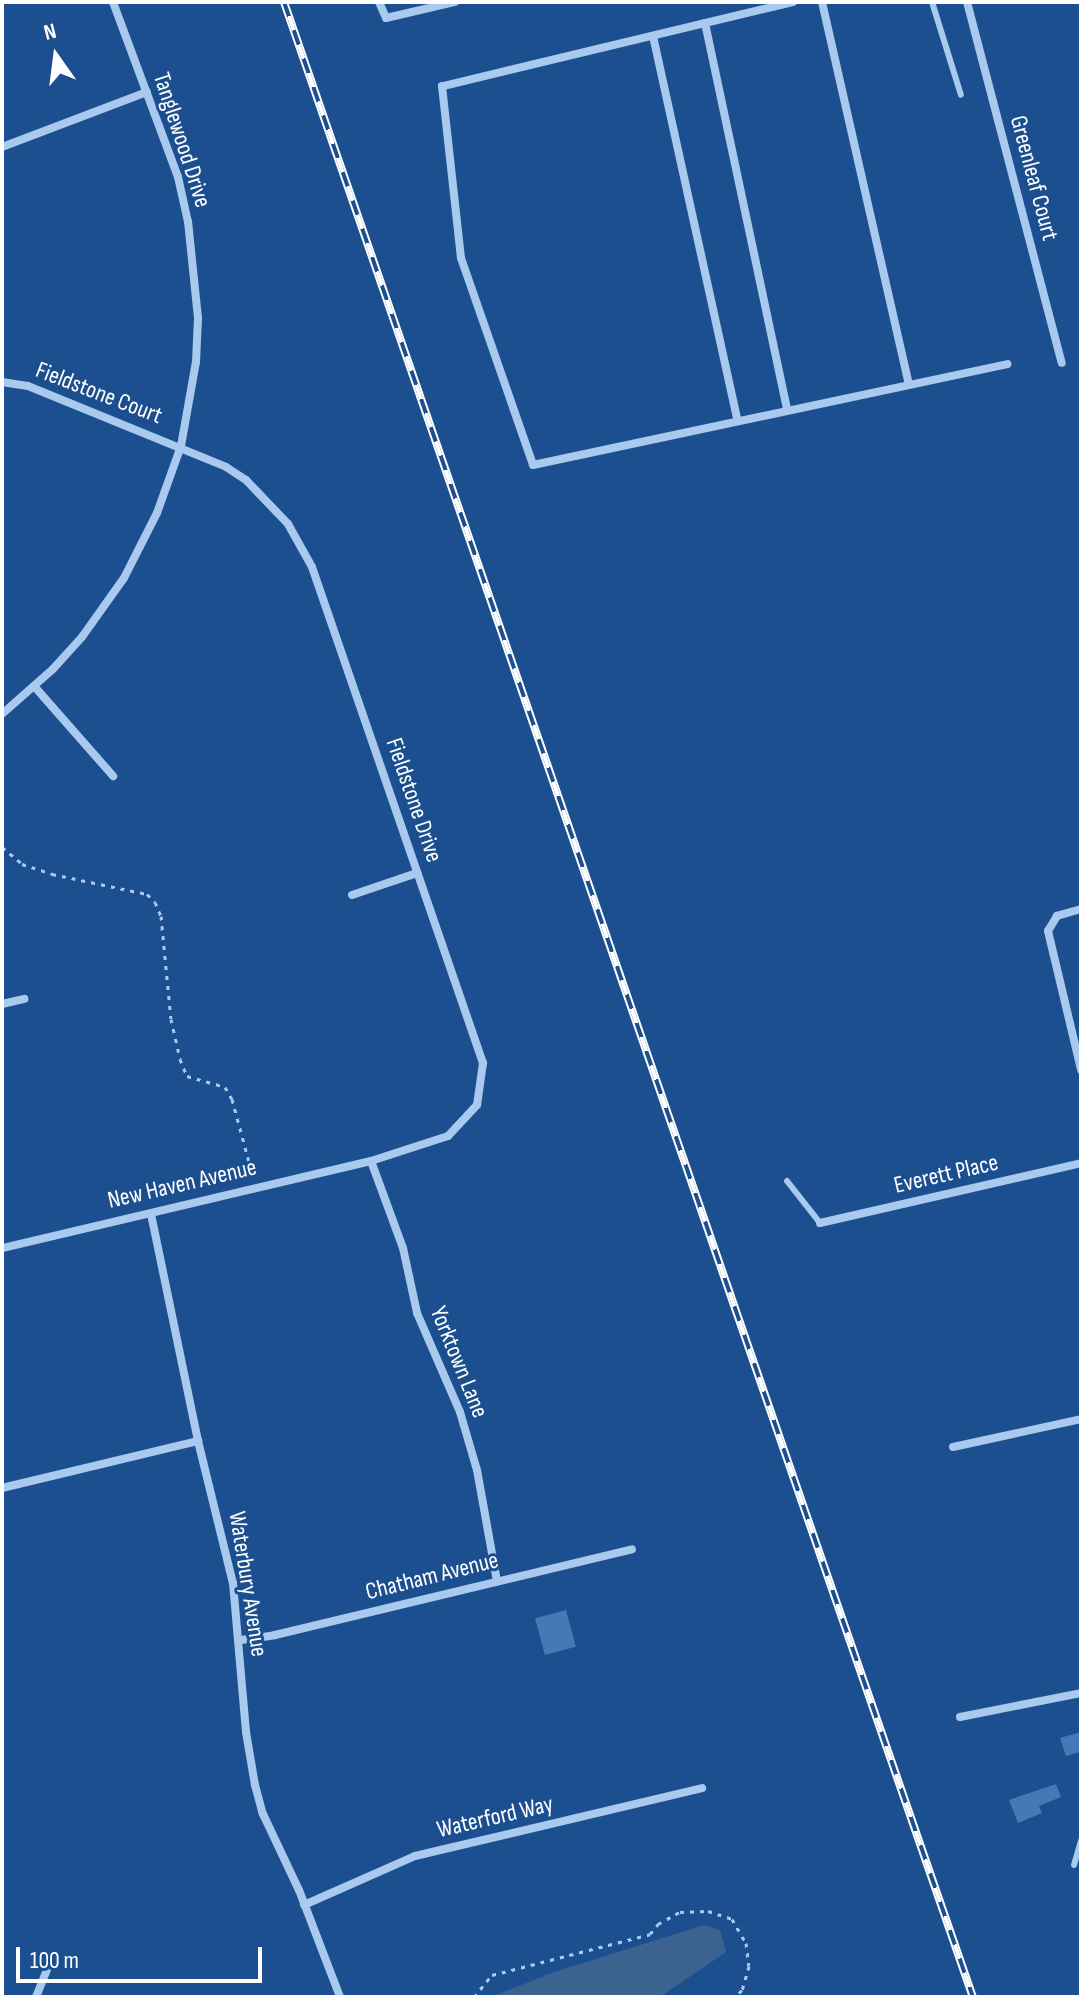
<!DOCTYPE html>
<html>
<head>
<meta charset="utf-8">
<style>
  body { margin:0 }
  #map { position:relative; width:1083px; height:1999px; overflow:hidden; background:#1b4f8f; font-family:"Sofia Sans Condensed",sans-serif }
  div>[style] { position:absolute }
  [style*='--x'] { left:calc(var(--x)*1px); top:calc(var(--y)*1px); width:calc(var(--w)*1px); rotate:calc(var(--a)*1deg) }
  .water>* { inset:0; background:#3c6290 }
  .building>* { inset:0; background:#4478b7; transform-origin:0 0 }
  .path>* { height:3px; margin-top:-1.5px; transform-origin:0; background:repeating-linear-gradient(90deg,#a9c9ee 0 4px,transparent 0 10px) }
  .lane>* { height:6px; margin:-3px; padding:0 3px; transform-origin:3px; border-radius:3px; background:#a9c9ee }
  .street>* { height:8px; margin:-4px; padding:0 4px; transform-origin:4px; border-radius:4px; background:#a9c9ee }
  .rail>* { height:8px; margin-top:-4px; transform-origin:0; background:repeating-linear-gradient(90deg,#1b4f8f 0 15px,#fff 0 30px); box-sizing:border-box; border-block:2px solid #fff }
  span { translate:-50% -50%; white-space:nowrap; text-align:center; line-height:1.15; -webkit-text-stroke:6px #1b4f8f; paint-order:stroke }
  .street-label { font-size:24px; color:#fff }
  .frame { position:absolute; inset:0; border:4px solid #fff; pointer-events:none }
  .north { position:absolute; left:16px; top:16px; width:80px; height:80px; -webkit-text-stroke:6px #1b4f8f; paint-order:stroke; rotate:346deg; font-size:22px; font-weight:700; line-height:32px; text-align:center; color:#fff }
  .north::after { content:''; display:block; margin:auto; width:28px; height:36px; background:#fff; clip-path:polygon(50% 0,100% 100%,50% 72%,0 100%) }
  .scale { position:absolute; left:16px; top:1947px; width:246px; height:36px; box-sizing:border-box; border:4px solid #fff; border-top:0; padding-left:10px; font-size:24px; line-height:28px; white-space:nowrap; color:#fff; -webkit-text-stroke:6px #1b4f8f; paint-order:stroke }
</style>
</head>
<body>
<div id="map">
  <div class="water">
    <div style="clip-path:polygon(704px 1925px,720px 1930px,726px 1952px,660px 1997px,491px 1997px,554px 1972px)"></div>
  </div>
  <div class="building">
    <div style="left:566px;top:1610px;width:38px;height:32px;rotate:75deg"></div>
    <div style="clip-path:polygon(1081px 1732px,1081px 1752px,1066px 1756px,1060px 1738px)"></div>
    <div style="clip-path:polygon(1056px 1784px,1061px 1797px,1039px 1806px,1042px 1813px,1018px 1823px,1009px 1800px)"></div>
  </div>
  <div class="path">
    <div style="--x:2;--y:847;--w:26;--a:40"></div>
    <div style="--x:22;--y:864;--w:32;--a:18"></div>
    <div style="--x:52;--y:874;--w:97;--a:11.9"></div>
    <div style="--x:147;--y:894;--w:11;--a:45"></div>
    <div style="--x:155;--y:902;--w:15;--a:67"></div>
    <div style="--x:161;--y:916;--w:103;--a:84.5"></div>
    <div style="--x:171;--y:1019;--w:41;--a:77.3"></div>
    <div style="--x:180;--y:1059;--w:18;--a:68"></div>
    <div style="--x:187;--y:1076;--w:40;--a:16"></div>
    <div style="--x:225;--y:1087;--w:14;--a:60"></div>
    <div style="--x:232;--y:1099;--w:81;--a:74.9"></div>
    <div style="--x:474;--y:1997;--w:28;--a:-51"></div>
    <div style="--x:492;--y:1975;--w:163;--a:-14.5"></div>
    <div style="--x:650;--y:1934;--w:13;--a:-51"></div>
    <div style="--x:658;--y:1924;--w:25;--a:-29"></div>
    <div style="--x:680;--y:1912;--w:28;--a:-2"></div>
    <div style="--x:708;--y:1911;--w:25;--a:18"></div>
    <div style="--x:732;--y:1919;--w:28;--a:60"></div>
    <div style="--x:746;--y:1943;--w:23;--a:83"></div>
    <div style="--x:749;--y:1966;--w:25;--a:106"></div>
    <div style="--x:742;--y:1990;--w:10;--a:135"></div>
  </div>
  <div class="lane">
    <div style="--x:932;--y:2;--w:97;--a:72.7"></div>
    <div style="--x:787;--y:1181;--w:53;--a:51.8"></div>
    <div style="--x:1074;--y:1865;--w:26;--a:-74"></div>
  </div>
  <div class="street">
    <div style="--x:379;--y:2;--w:17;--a:66"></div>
    <div style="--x:386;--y:18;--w:71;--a:-13.1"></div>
    <div style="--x:793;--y:2;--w:361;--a:166.5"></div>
    <div style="--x:442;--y:86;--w:173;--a:83.7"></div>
    <div style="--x:461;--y:258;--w:219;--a:70.8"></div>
    <div style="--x:533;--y:465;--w:485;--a:-12"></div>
    <div style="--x:822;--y:2;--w:392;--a:77.2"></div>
    <div style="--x:967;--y:2;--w:373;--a:75.3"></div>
    <div style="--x:705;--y:23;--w:396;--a:78"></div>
    <div style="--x:653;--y:36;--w:394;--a:77.6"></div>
    <div style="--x:2;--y:147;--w:155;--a:-20.8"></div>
    <div style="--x:2;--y:382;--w:26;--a:9"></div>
    <div style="--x:28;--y:386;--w:214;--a:22.2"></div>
    <div style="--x:226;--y:467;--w:24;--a:33"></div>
    <div style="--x:246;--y:480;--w:61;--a:46.3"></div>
    <div style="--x:288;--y:524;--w:49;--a:60.8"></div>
    <div style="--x:312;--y:567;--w:525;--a:70.98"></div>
    <div style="--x:483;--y:1063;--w:42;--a:98.1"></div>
    <div style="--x:477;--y:1105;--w:42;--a:133.1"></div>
    <div style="--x:448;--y:1136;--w:81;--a:162"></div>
    <div style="--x:371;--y:1161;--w:379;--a:166.7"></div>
    <div style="--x:34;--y:686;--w:120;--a:48.7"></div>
    <div style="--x:2;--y:714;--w:68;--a:-41.4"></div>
    <div style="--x:53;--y:669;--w:43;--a:-47.8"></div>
    <div style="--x:82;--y:637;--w:72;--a:-54.6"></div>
    <div style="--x:124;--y:578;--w:73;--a:-63.1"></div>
    <div style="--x:157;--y:513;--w:71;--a:-70.3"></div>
    <div style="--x:181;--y:446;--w:85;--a:-79.9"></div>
    <div style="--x:196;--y:362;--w:44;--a:-87.4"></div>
    <div style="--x:198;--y:318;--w:97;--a:-95.9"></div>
    <div style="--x:188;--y:222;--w:46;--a:-102.5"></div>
    <div style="--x:178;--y:177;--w:187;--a:-110.4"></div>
    <div style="--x:352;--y:895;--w:69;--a:-18.7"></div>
    <div style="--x:1081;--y:909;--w:25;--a:164"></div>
    <div style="--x:1057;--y:916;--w:17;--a:121"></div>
    <div style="--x:1048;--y:931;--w:143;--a:76.6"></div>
    <div style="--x:2;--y:1004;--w:23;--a:-13"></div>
    <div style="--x:371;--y:1161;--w:93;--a:69.8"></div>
    <div style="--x:403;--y:1248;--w:66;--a:77.8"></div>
    <div style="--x:417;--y:1313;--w:108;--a:66.5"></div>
    <div style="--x:460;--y:1412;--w:60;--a:73.7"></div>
    <div style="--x:477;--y:1470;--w:113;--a:79.8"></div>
    <div style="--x:151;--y:1214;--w:232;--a:78.3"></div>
    <div style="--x:198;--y:1441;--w:146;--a:76.2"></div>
    <div style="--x:233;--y:1583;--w:150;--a:85"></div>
    <div style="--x:246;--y:1732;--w:54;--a:80.4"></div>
    <div style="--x:255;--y:1785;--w:30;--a:75"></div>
    <div style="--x:263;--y:1814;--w:84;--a:64.7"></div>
    <div style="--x:299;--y:1890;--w:115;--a:69"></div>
    <div style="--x:820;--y:1223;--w:268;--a:-12.9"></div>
    <div style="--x:953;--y:1447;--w:131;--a:-12.3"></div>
    <div style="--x:2;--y:1488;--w:202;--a:-13.5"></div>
    <div style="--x:241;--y:1640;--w:34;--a:-8"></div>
    <div style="--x:275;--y:1635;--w:367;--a:-13.5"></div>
    <div style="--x:960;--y:1717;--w:123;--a:-11.2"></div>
    <div style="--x:304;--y:1905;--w:121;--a:-23.8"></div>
    <div style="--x:415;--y:1856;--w:295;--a:-13.3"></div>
    <div style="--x:36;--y:1997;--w:32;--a:-68"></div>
  </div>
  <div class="rail">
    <div style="--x:284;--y:2;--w:2111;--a:70.95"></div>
  </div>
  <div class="street-label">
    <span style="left:182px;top:140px;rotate:72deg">Tanglewood Drive</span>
    <span style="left:1034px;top:178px;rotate:75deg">Greenleaf Court</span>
    <span style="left:99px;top:393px;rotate:21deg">Fieldstone Court</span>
    <span style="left:414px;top:800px;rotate:71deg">Fieldstone Drive</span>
    <span style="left:946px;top:1174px;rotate:-13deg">Everett Place</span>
    <span style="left:182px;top:1184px;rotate:-13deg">New Haven Avenue</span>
    <span style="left:459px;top:1362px;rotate:68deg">Yorktown Lane</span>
    <span style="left:432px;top:1576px;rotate:-14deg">Chatham Avenue</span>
    <span style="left:248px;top:1584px;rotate:81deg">Waterbury Avenue</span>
    <span style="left:495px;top:1817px;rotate:-13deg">Waterford Way</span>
  </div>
  <div class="frame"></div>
  <div class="north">N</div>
  <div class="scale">100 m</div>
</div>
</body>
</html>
